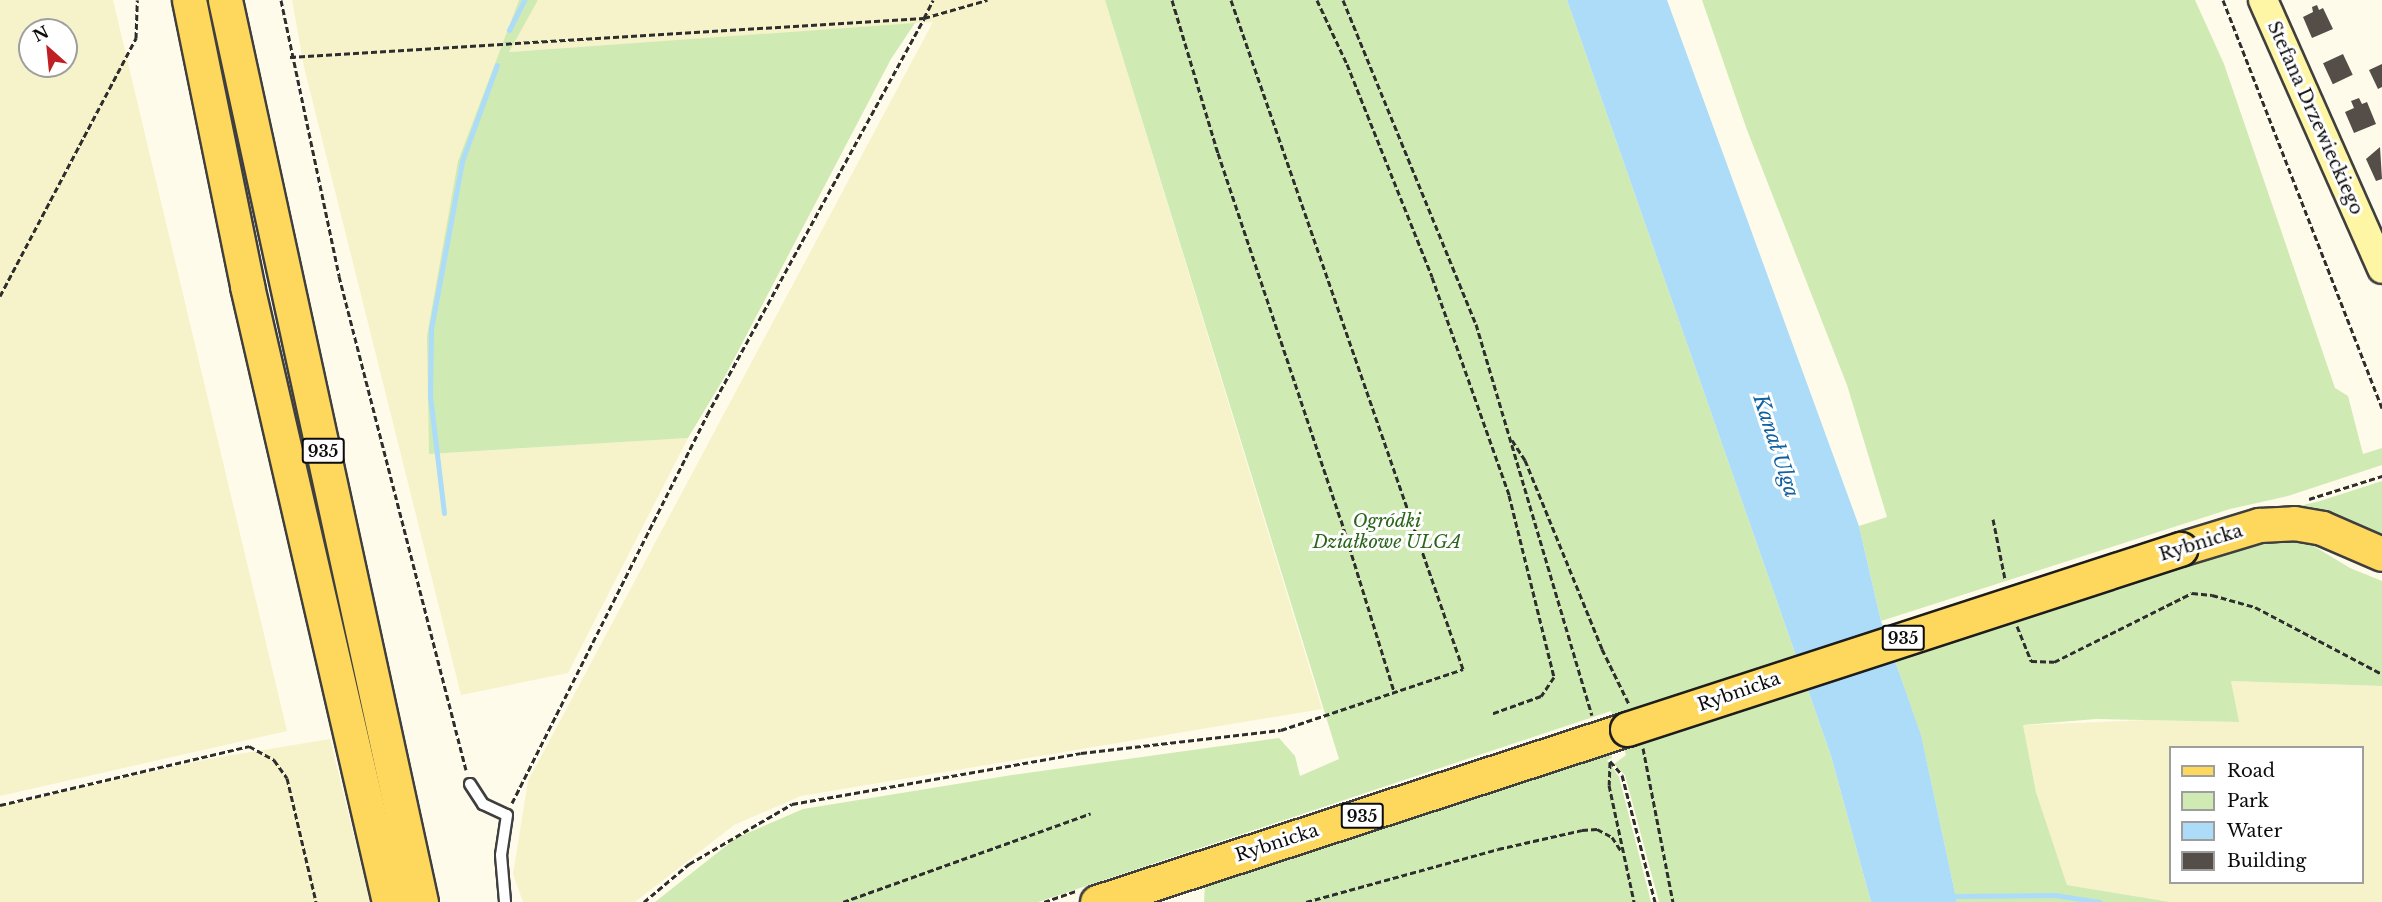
<!DOCTYPE html>
<html>
<head>
<meta charset="utf-8">
<style>
  body { margin:0 }
  #map { position:relative; width:2382px; height:902px; overflow:hidden; background:#fffbea; font-family:"Libre Baskerville",serif }
  div>[style] { position:absolute }
  [style*='--x'] { left:calc(var(--x)*1px); top:calc(var(--y)*1px); width:calc(var(--w)*1px); rotate:calc(var(--a)*1deg) }
  .farmland>* { inset:0; background:#f6f2ca }
  .green>* { inset:0; background:#cfeab3 }
  .water>* { inset:0; background:#addcf8 }
  .stream>* { height:5px; margin:-2.5px; padding:0 2.5px; transform-origin:2.5px; border-radius:2.5px; background:#addcf8 }
  .building>* { inset:0; background:#554d48; transform-origin:0 0 }
  .path>* { height:3px; margin-top:-1.5px; transform-origin:0; background:repeating-linear-gradient(90deg,#2e2e2e 0 6px,transparent 0 9px) }
  .roads { filter:drop-shadow(2px 0 #3f3f3f) drop-shadow(-2px 0 #3f3f3f) drop-shadow(0 2px #3f3f3f) drop-shadow(0 -2px #3f3f3f) }
  .lane>* { height:10px; margin:-5px; padding:0 5px; transform-origin:5px; border-radius:5px; background:#fff }
  .secondary>* { height:28px; margin:-14px; padding:0 14px; transform-origin:14px; border-radius:14px; background:#fff6a5 }
  .primary>* { height:33px; margin:-16.5px; padding:0 16.5px; transform-origin:16.5px; border-radius:16.5px; background:#fed85c }
  .bridges { filter:drop-shadow(2px 0 #1d1d1d) drop-shadow(-2px 0 #1d1d1d) drop-shadow(0 2px #1d1d1d) drop-shadow(0 -2px #1d1d1d) }
  .primary-bridge>* { height:33px; margin:-16.5px; padding:0 16.5px; transform-origin:16.5px; border-radius:16.5px; background:#fed85c }
  span { translate:-50% -50%; white-space:nowrap; text-align:center; line-height:1.15; -webkit-text-stroke:6px #fff; paint-order:stroke }
  .shield-label span { padding:2px 4px; background:#fff; border:2px solid; border-radius:4px; -webkit-text-stroke-width:0 }
  .shield-label { font-size:16px; color:#0c0c0c; font-weight:700 }
  .street-label { font-size:18px; color:#0c0c0c }
  .park-label { font-size:18px; color:#29651a; font-style:italic }
  .water-label { font-size:20px; color:#1161a1; font-style:italic }
  .legend { position:absolute; left:2169px; top:746px; width:195px; height:138px; box-sizing:border-box; background:#fff; border:2px solid #9e9e9e; margin:0; padding:8px 10px; list-style:none; font-size:18px; color:#0c0c0c }
  .legend li { display:flex; align-items:center; gap:12px; height:30px }
  .legend b { width:30px; border:2px solid #9e9e9e }
  .north { position:absolute; left:18px; top:18px; width:60px; height:60px; box-sizing:border-box; background:#fff; border:2px solid #9e9e9e; border-radius:50%; rotate:333deg; font-size:16px; font-weight:700; line-height:24px; text-align:center; color:#0c0c0c }
  .north::after { content:''; display:block; margin:auto; width:21px; height:27px; background:#c01f26; clip-path:polygon(50% 0,100% 100%,50% 72%,0 100%) }
</style>
</head>
<body>
<div id="map">
  <div class="farmland">
    <div style="clip-path:polygon(evenodd,0 0,113px 0,287px 731px,0 796px,0 0,30px 30px,66px 30px,66px 66px,30px 66px,30px 30px)"></div>
    <div style="clip-path:polygon(292px 0,519px 0,458px 161px,429px 454px,688px 438px,568px 673px,461px 695px,304px 67px)"></div>
    <div style="clip-path:polygon(538px 0,1105px 0,1322px 709px,801px 796px,734px 825px,635px 902px,523px 902px,513px 874px,528px 781px,933px 22px,508px 52px)"></div>
    <div style="clip-path:polygon(evenodd,2231px 681px,2382px 686px,2382px 902px,2170px 902px,2067px 885px,2036px 792px,2023px 725px,2147px 720px,2238px 722px,2231px 681px,2170px 748px,2362px 748px,2362px 882px,2170px 882px,2170px 748px)"></div>
    <div style="clip-path:polygon(330px 739px,370px 902px,0 902px,0 806px,208px 759px)"></div>
  </div>
  <div class="green">
    <div style="clip-path:polygon(519px 0,538px 0,509px 52px,915px 23px,891px 59px,724px 378px,688px 438px,429px 454px,427px 336px,458px 161px)"></div>
    <div style="clip-path:polygon(1105px 0,1567px 0,1831px 756px,1871px 902px,1659px 902px,1625px 775px,1614px 764px,1626px 755px,1611px 711px,1038px 902px,655px 902px,736px 838px,803px 809px,1012px 775px,1279px 738px,1295px 756px,1300px 776px,1339px 759px)"></div>
    <div style="clip-path:polygon(1702px 0,2195px 0,2224px 64px,2335px 388px,2348px 396px,2363px 454px,2382px 448px,2382px 465px,2288px 496px,2230px 509px,1881px 621px,1859px 526px,1887px 517px,1847px 385px,1747px 130px)"></div>
    <div style="clip-path:polygon(2382px 481px,2382px 537px,2291px 508px,2320px 501px)"></div>
    <div style="clip-path:polygon(2280px 539px,2307px 542px,2350px 568px,2382px 581px,2382px 686px,2231px 681px,2239px 722px,2096px 719px,2023px 725px,2036px 792px,2067px 885px,2170px 902px,1957px 902px,1921px 736px,1895px 661px,2252px 542px)"></div>
    <div style="clip-path:polygon(1609px 748px,1612px 758px,1607px 760px,1619px 777px,1651px 902px,1204px 902px,1205px 884px)"></div>
  </div>
  <div class="water">
    <div style="clip-path:polygon(1567px 0,1667px 0,1859px 526px,1881px 621px,1921px 735px,1957px 902px,1871px 902px,1831px 756px)"></div>
  </div>
  <div class="stream">
    <div style="--x:509;--y:30;--w:34;--a:-63"></div>
    <div style="--x:444;--y:513;--w:119;--a:-96.8"></div>
    <div style="--x:430;--y:395;--w:66;--a:-89.1"></div>
    <div style="--x:431;--y:329;--w:171;--a:-79.5"></div>
    <div style="--x:462;--y:161;--w:102;--a:-70"></div>
    <div style="--x:1956;--y:896;--w:99;--a:-0.6"></div>
    <div style="--x:2055;--y:895;--w:45;--a:9"></div>
  </div>
  <div class="building">
    <div style="clip-path:polygon(2317px 5px,2319px 10px,2323px 8px,2333px 29px,2312px 38px,2303px 17px,2313px 12px,2312px 7px)"></div>
    <div style="left:2343px;top:54px;width:23px;height:22px;rotate:65deg"></div>
    <div style="clip-path:polygon(2382px 64px,2382px 87px,2378px 89px,2369px 70px)"></div>
    <div style="clip-path:polygon(2359px 98px,2362px 104px,2367px 102px,2376px 124px,2354px 133px,2345px 112px,2354px 108px,2351px 101px)"></div>
    <div style="clip-path:polygon(2380px 147px,2382px 179px,2376px 181px,2366px 159px)"></div>
  </div>
  <div class="path">
    <div style="--x:281;--y:0;--w:282;--a:78.1"></div>
    <div style="--x:339;--y:276;--w:510;--a:75.58"></div>
    <div style="--x:1172;--y:0;--w:160;--a:73.3"></div>
    <div style="--x:1218;--y:153;--w:387;--a:71.5"></div>
    <div style="--x:1341;--y:520;--w:179;--a:72.8"></div>
    <div style="--x:1317;--y:0;--w:71;--a:64.9"></div>
    <div style="--x:1347;--y:64;--w:229;--a:68.2"></div>
    <div style="--x:1432;--y:277;--w:231;--a:70.5"></div>
    <div style="--x:1509;--y:495;--w:187;--a:76.1"></div>
    <div style="--x:1554;--y:677;--w:23;--a:124"></div>
    <div style="--x:1541;--y:696;--w:53;--a:160.2"></div>
    <div style="--x:1343;--y:0;--w:350;--a:67.7"></div>
    <div style="--x:1476;--y:324;--w:408;--a:73.5"></div>
    <div style="--x:2223;--y:0;--w:438;--a:68.7"></div>
    <div style="--x:290;--y:57;--w:635;--a:-3.52"></div>
    <div style="--x:924;--y:18;--w:20;--a:-63"></div>
    <div style="--x:0;--y:296;--w:292;--a:-62.2"></div>
    <div style="--x:136;--y:38;--w:38;--a:-88"></div>
    <div style="--x:1512;--y:440;--w:24;--a:57"></div>
    <div style="--x:1525;--y:460;--w:204;--a:67.8"></div>
    <div style="--x:1602;--y:649;--w:61;--a:63.9"></div>
    <div style="--x:2309;--y:499;--w:77;--a:-17.5"></div>
    <div style="--x:1993;--y:519;--w:61;--a:78.7"></div>
    <div style="--x:2017;--y:626;--w:38;--a:68"></div>
    <div style="--x:2031;--y:661;--w:23;--a:2"></div>
    <div style="--x:2054;--y:662;--w:154;--a:-26.6"></div>
    <div style="--x:2192;--y:593;--w:20;--a:6"></div>
    <div style="--x:2212;--y:595;--w:45;--a:15.6"></div>
    <div style="--x:2255;--y:607;--w:144;--a:27.8"></div>
    <div style="--x:1643;--y:748;--w:157;--a:79"></div>
    <div style="--x:1610;--y:761;--w:18;--a:49"></div>
    <div style="--x:1622;--y:775;--w:131;--a:75.4"></div>
    <div style="--x:1610;--y:762;--w:23;--a:92"></div>
    <div style="--x:1609;--y:785;--w:120;--a:77.9"></div>
    <div style="--x:512;--y:803;--w:434;--a:-63.3"></div>
    <div style="--x:707;--y:415;--w:452;--a:-61.3"></div>
    <div style="--x:924;--y:18;--w:66;--a:-15.9"></div>
    <div style="--x:0;--y:805;--w:256;--a:-13.3"></div>
    <div style="--x:249;--y:746;--w:29;--a:29"></div>
    <div style="--x:274;--y:760;--w:22;--a:54"></div>
    <div style="--x:287;--y:778;--w:127;--a:76.8"></div>
    <div style="--x:644;--y:902;--w:59;--a:-40.2"></div>
    <div style="--x:689;--y:864;--w:119;--a:-30.2"></div>
    <div style="--x:792;--y:804;--w:293;--a:-10"></div>
    <div style="--x:1081;--y:753;--w:201;--a:-6.6"></div>
    <div style="--x:1281;--y:730;--w:192;--a:-18.5"></div>
    <div style="--x:1463;--y:669;--w:708;--a:-109.13"></div>
    <div style="--x:843;--y:902;--w:263;--a:-19.7"></div>
    <div style="--x:1044;--y:902;--w:34;--a:-19"></div>
    <div style="--x:1306;--y:902;--w:199;--a:-15.4"></div>
    <div style="--x:1498;--y:849;--w:86;--a:-12.7"></div>
    <div style="--x:1582;--y:830;--w:15;--a:-4"></div>
    <div style="--x:1597;--y:829;--w:17;--a:28"></div>
    <div style="--x:1612;--y:837;--w:17;--a:57"></div>
  </div>
  <div class="roads">
    <div class="lane">
      <div style="--x:470;--y:784;--w:24;--a:57"></div>
      <div style="--x:483;--y:804;--w:26;--a:25"></div>
      <div style="--x:507;--y:815;--w:40;--a:98.5"></div>
      <div style="--x:501;--y:855;--w:47;--a:85.1"></div>
    </div>
    <div class="secondary">
      <div style="--x:2263;--y:0;--w:294;--a:66.1"></div>
    </div>
    <div class="primary">
      <div style="--x:189;--y:0;--w:292;--a:78.5"></div>
      <div style="--x:247;--y:286;--w:632;--a:77.02"></div>
      <div style="--x:225;--y:0;--w:923;--a:77.74"></div>
      <div style="--x:2180;--y:549;--w:83;--a:-16.9"></div>
      <div style="--x:2259;--y:525;--w:35;--a:-3"></div>
      <div style="--x:2294;--y:523;--w:28;--a:10"></div>
      <div style="--x:2322;--y:528;--w:65;--a:23.4"></div>
      <div style="--x:1097;--y:902;--w:558;--a:-18.08"></div>
    </div>
  </div>
  <div class="bridges">
    <div class="primary-bridge">
      <div style="--x:1627;--y:729;--w:582;--a:-18.03"></div>
    </div>
  </div>
  <div class="shield-label">
    <span style="left:323px;top:451px">935</span>
    <span style="left:1903px;top:638px">935</span>
    <span style="left:1362px;top:816px">935</span>
  </div>
  <div class="street-label">
    <span style="left:2315px;top:118px;rotate:66deg">Stefana Drzewieckiego</span>
    <span style="left:2201px;top:543px;rotate:-17deg">Rybnicka</span>
    <span style="left:1739px;top:692px;rotate:-19deg">Rybnicka</span>
    <span style="left:1277px;top:843px;rotate:-18deg">Rybnicka</span>
  </div>
  <div class="park-label">
    <span style="left:1387px;top:532px">Ogródki<br>Działkowe ULGA</span>
  </div>
  <div class="water-label">
    <span style="left:1776px;top:446px;rotate:72deg">Kanał Ulga</span>
  </div>
  <ul class="legend">
  <li><b style="height:8px;background:#fed85c"></b>Road</li>
  <li><b style="height:16px;background:#cfeab3"></b>Park</li>
  <li><b style="height:16px;background:#addcf8"></b>Water</li>
  <li><b style="height:16px;background:#554d48"></b>Building</li>
  </ul>
  <div class="north">N</div>
</div>
</body>
</html>
